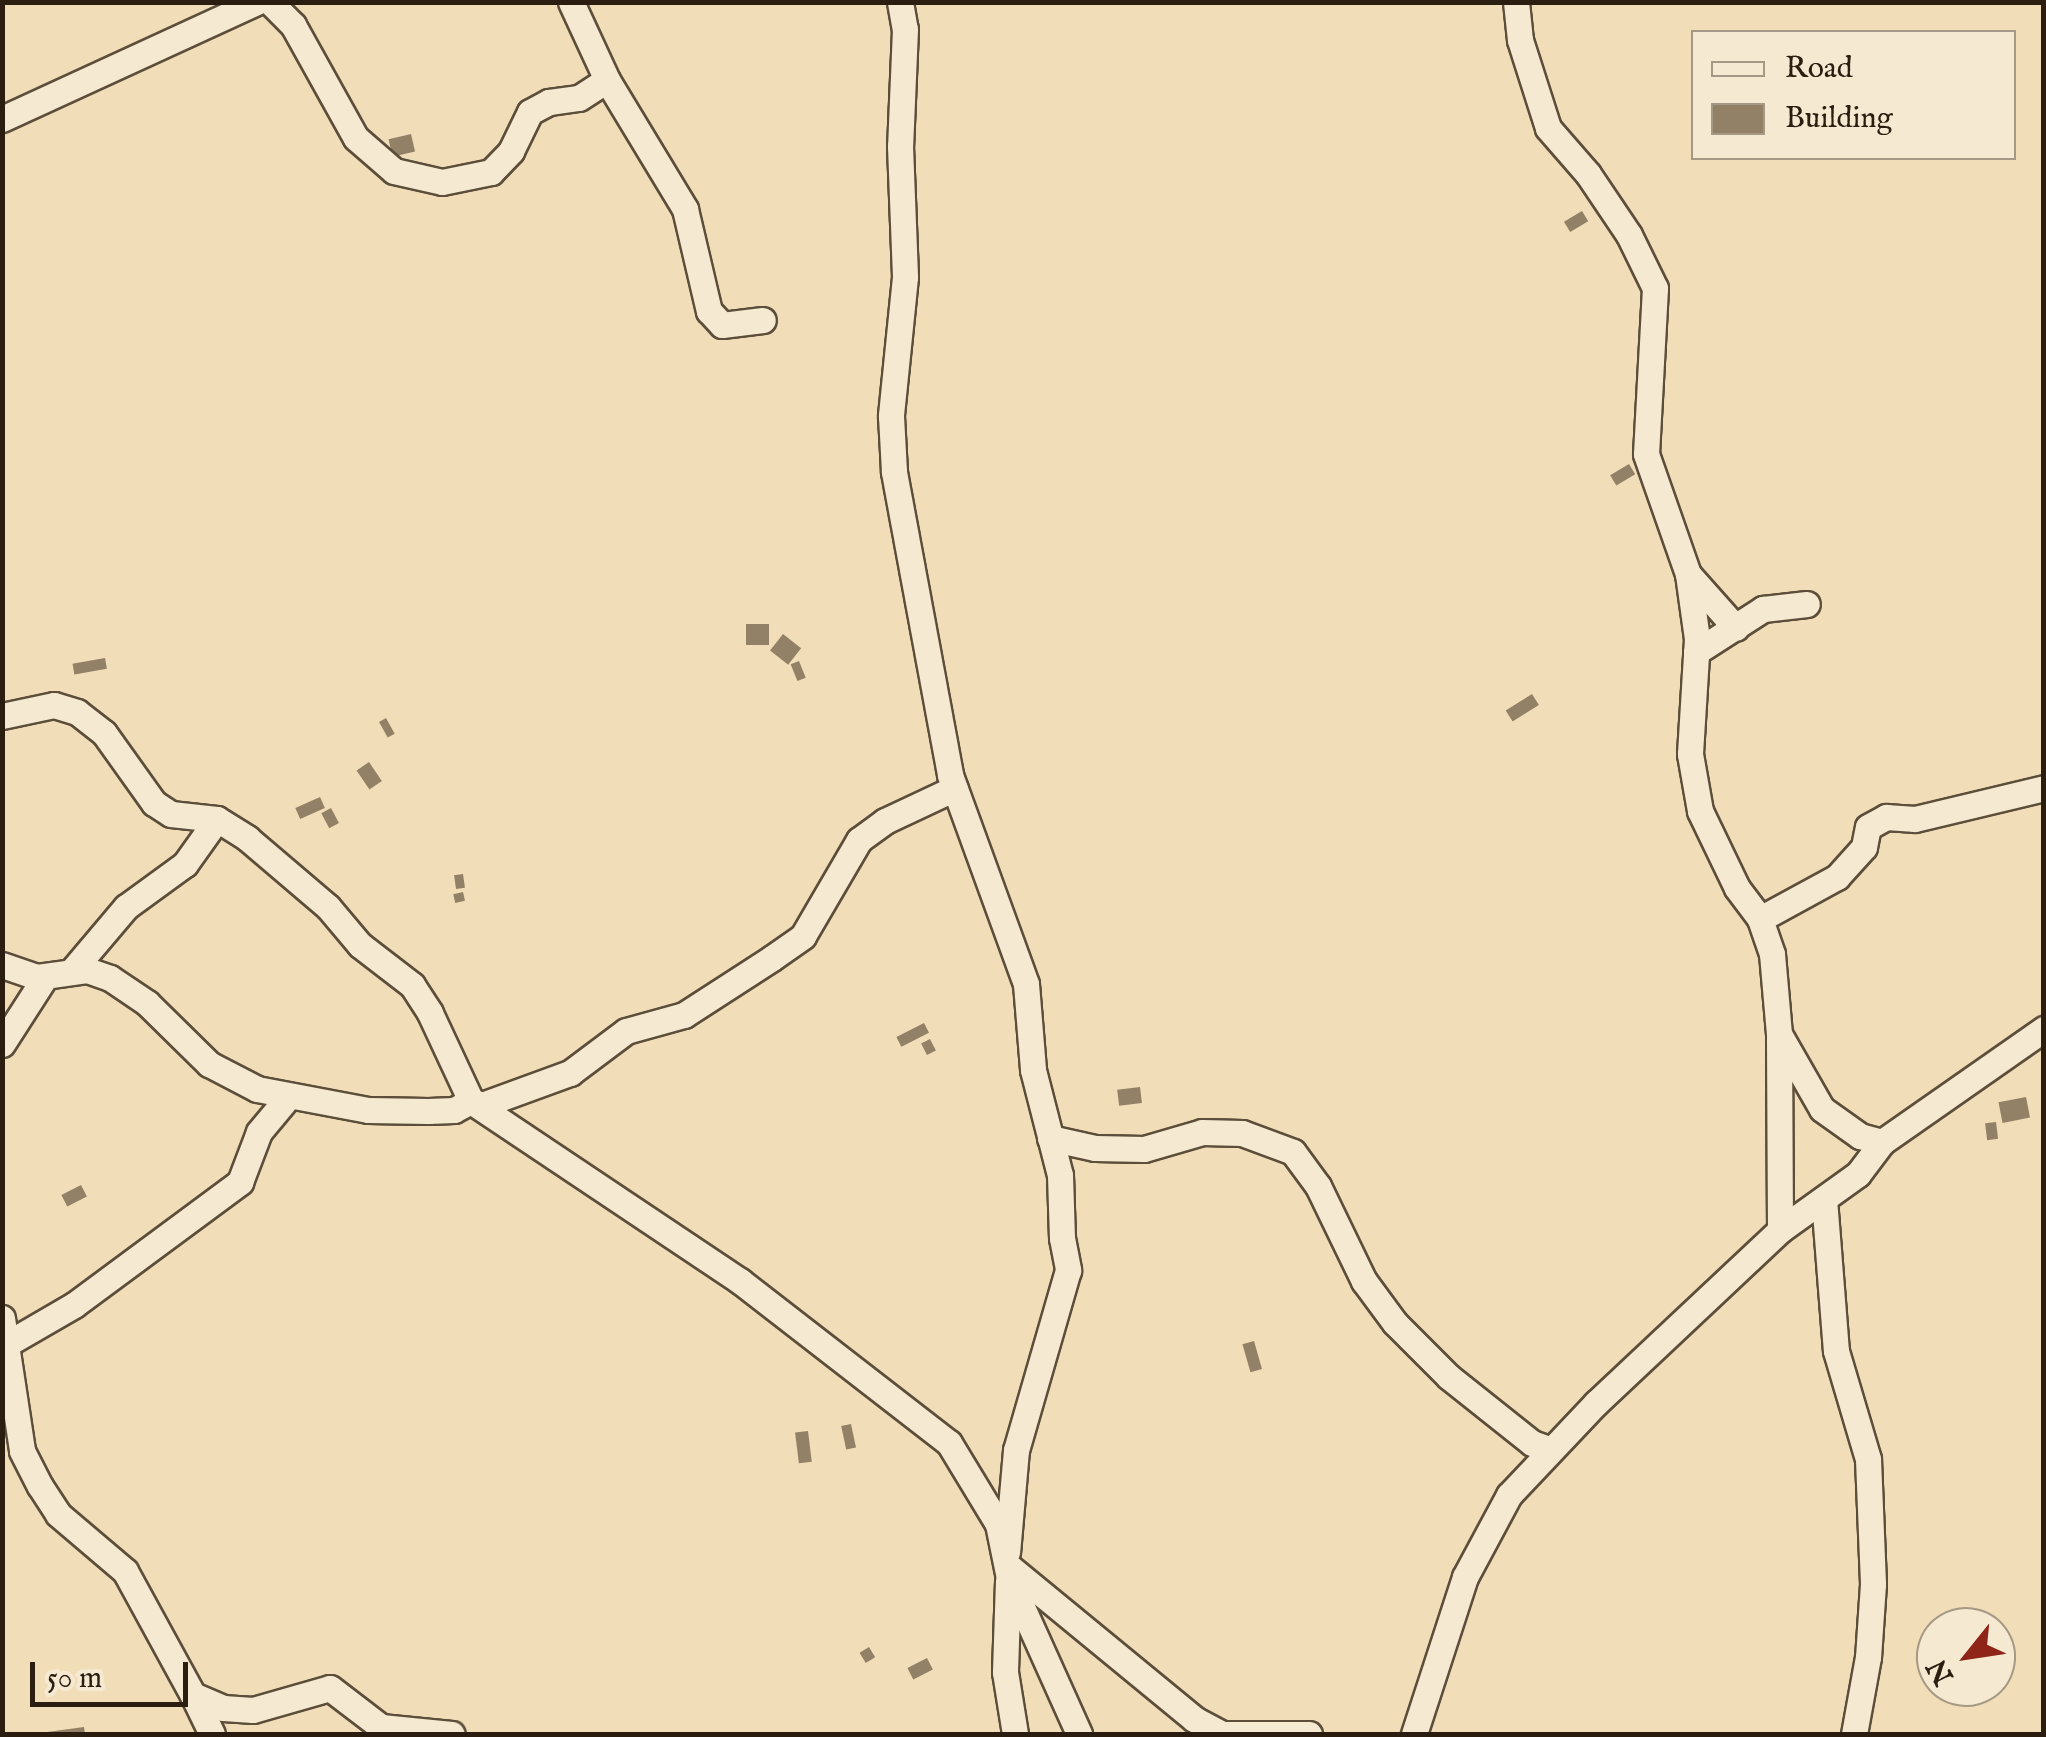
<!DOCTYPE html>
<html>
<head>
<meta charset="utf-8">
<style>
  body { margin:0 }
  #map { position:relative; width:2046px; height:1737px; overflow:hidden; background:#f1ddb8; font-family:"IM FELL English",serif }
  div>[style] { position:absolute }
  [style*='--x'] { left:calc(var(--x)*1px); top:calc(var(--y)*1px); width:calc(var(--w)*1px); rotate:calc(var(--a)*1deg) }
  .building>* { inset:0; background:#928167; transform-origin:0 0 }
  .roads { filter:drop-shadow(2px 0 #5c4e3a) drop-shadow(-2px 0 #5c4e3a) drop-shadow(0 2px #5c4e3a) drop-shadow(0 -2px #5c4e3a) }
  .minor>* { height:25px; margin:-12.5px; padding:0 12.5px; transform-origin:12.5px; border-radius:12.5px; background:#f6e9d1 }
  span { translate:-50% -50%; white-space:nowrap; text-align:center; line-height:1.15; -webkit-text-stroke:9px #f6e9d1; paint-order:stroke }
  .frame { position:absolute; inset:0; border:5px solid #2b1e10; pointer-events:none }
  .legend { position:absolute; left:1691px; top:30px; width:325px; height:130px; box-sizing:border-box; background:#f6e9d1; border:2px solid #a59884; margin:0; padding:12px 18px; list-style:none; font-size:30px; color:#2b1e10 }
  .legend li { display:flex; align-items:center; gap:20px; height:50px }
  .legend b { width:50px; border:2px solid #a59884 }
  .north { position:absolute; left:1916px; top:1607px; width:100px; height:100px; box-sizing:border-box; background:#f6e9d1; border:2px solid #a59884; border-radius:50%; rotate:240deg; font-size:28px; font-weight:700; line-height:40px; text-align:center; color:#2b1e10 }
  .north::after { content:''; display:block; margin:auto; width:35px; height:45px; background:#8f2418; clip-path:polygon(50% 0,100% 100%,50% 72%,0 100%) }
  .scale { position:absolute; left:30px; top:1662px; width:158px; height:45px; box-sizing:border-box; border:5px solid #2b1e10; border-top:0; padding-left:12px; font-size:30px; line-height:35px; white-space:nowrap; color:#2b1e10; -webkit-text-stroke:8px #f6e9d1; paint-order:stroke }
</style>
</head>
<body>
<div id="map">
  <div class="building">
    <div style="left:411px;top:134px;width:18px;height:23px;rotate:77deg"></div>
    <div style="left:1582px;top:211px;width:12px;height:21px;rotate:59deg"></div>
    <div style="left:1629px;top:464px;width:12px;height:22px;rotate:59deg"></div>
    <div style="left:746px;top:624px;width:23px;height:21px"></div>
    <div style="left:783px;top:634px;width:23px;height:21px;rotate:38deg"></div>
    <div style="left:105px;top:658px;width:11px;height:33px;rotate:80deg"></div>
    <div style="left:799px;top:661px;width:18px;height:9px;rotate:68deg"></div>
    <div style="left:1532px;top:694px;width:13px;height:31px;rotate:58deg"></div>
    <div style="left:386px;top:718px;width:18px;height:8px;rotate:61deg"></div>
    <div style="left:369px;top:762px;width:23px;height:15px;rotate:56deg"></div>
    <div style="left:320px;top:797px;width:12px;height:27px;rotate:66deg"></div>
    <div style="left:331px;top:808px;width:17px;height:11px;rotate:62deg"></div>
    <div style="left:463px;top:874px;width:14px;height:9px;rotate:82deg"></div>
    <div style="left:463px;top:892px;width:9px;height:10px;rotate:77deg"></div>
    <div style="left:924px;top:1023px;width:11px;height:31px;rotate:63deg"></div>
    <div style="left:930px;top:1039px;width:13px;height:10px;rotate:63deg"></div>
    <div style="left:1140px;top:1087px;width:16px;height:23px;rotate:83deg"></div>
    <div style="left:2026px;top:1097px;width:21px;height:28px;rotate:79deg"></div>
    <div style="left:1996px;top:1122px;width:17px;height:11px;rotate:83deg"></div>
    <div style="left:81px;top:1185px;width:13px;height:22px;rotate:63deg"></div>
    <div style="left:1254px;top:1341px;width:29px;height:12px;rotate:74deg"></div>
    <div style="left:851px;top:1424px;width:24px;height:10px;rotate:78deg"></div>
    <div style="left:808px;top:1431px;width:31px;height:13px;rotate:83deg"></div>
    <div style="left:869px;top:1647px;width:12px;height:11px;rotate:59deg"></div>
    <div style="left:927px;top:1658px;width:13px;height:22px;rotate:63deg"></div>
    <div style="clip-path:polygon(84px 1727px,85px 1734px,47px 1734px,47px 1732px)"></div>
  </div>
  <div class="roads">
    <div class="minor">
      <div style="--x:270;--y:2;--w:33;--a:45"></div>
      <div style="--x:293;--y:25;--w:129;--a:60.9"></div>
      <div style="--x:356;--y:138;--w:50;--a:41"></div>
      <div style="--x:394;--y:171;--w:49;--a:12.9"></div>
      <div style="--x:442;--y:182;--w:50;--a:-11.5"></div>
      <div style="--x:491;--y:172;--w:29;--a:-46"></div>
      <div style="--x:511;--y:151;--w:43;--a:-64"></div>
      <div style="--x:530;--y:112;--w:21;--a:-28"></div>
      <div style="--x:549;--y:102;--w:30;--a:-8"></div>
      <div style="--x:579;--y:98;--w:33;--a:-33"></div>
      <div style="--x:571;--y:2;--w:86;--a:65.2"></div>
      <div style="--x:607;--y:80;--w:151;--a:58.8"></div>
      <div style="--x:685;--y:209;--w:105;--a:76.8"></div>
      <div style="--x:709;--y:311;--w:19;--a:47"></div>
      <div style="--x:722;--y:325;--w:41;--a:-7"></div>
      <div style="--x:900;--y:2;--w:27;--a:80"></div>
      <div style="--x:905;--y:29;--w:117;--a:92.4"></div>
      <div style="--x:900;--y:146;--w:131;--a:87.8"></div>
      <div style="--x:905;--y:277;--w:140;--a:95.8"></div>
      <div style="--x:891;--y:416;--w:56;--a:86.9"></div>
      <div style="--x:894;--y:472;--w:308;--a:79.5"></div>
      <div style="--x:950;--y:775;--w:222;--a:70"></div>
      <div style="--x:1026;--y:984;--w:86;--a:85.3"></div>
      <div style="--x:1033;--y:1070;--w:108;--a:75.6"></div>
      <div style="--x:1060;--y:1175;--w:63;--a:88.2"></div>
      <div style="--x:1062;--y:1238;--w:33;--a:79"></div>
      <div style="--x:1068;--y:1270;--w:187;--a:106.1"></div>
      <div style="--x:1016;--y:1450;--w:102;--a:95"></div>
      <div style="--x:1516;--y:2;--w:38;--a:84"></div>
      <div style="--x:1520;--y:40;--w:92;--a:72.3"></div>
      <div style="--x:1548;--y:128;--w:61;--a:49"></div>
      <div style="--x:1588;--y:174;--w:73;--a:56.1"></div>
      <div style="--x:1629;--y:235;--w:59;--a:63.9"></div>
      <div style="--x:1655;--y:288;--w:166;--a:93.1"></div>
      <div style="--x:1646;--y:454;--w:127;--a:70.7"></div>
      <div style="--x:1688;--y:574;--w:66;--a:82.1"></div>
      <div style="--x:1697;--y:639;--w:115;--a:93.5"></div>
      <div style="--x:1690;--y:754;--w:58;--a:80"></div>
      <div style="--x:1700;--y:811;--w:85;--a:64.3"></div>
      <div style="--x:1737;--y:888;--w:39;--a:53"></div>
      <div style="--x:1760;--y:919;--w:37;--a:71"></div>
      <div style="--x:1772;--y:954;--w:80;--a:85"></div>
      <div style="--x:1779;--y:1034;--w:86;--a:60.2"></div>
      <div style="--x:1822;--y:1109;--w:47;--a:35.4"></div>
      <div style="--x:1860;--y:1136;--w:23;--a:15"></div>
      <div style="--x:2;--y:119;--w:280;--a:-24.7"></div>
      <div style="--x:1688;--y:574;--w:72;--a:48.4"></div>
      <div style="--x:1696;--y:652;--w:80;--a:-32.7"></div>
      <div style="--x:1763;--y:609;--w:44;--a:-6.5"></div>
      <div style="--x:2;--y:716;--w:53;--a:-11.9"></div>
      <div style="--x:54;--y:705;--w:24;--a:17"></div>
      <div style="--x:77;--y:712;--w:34;--a:38"></div>
      <div style="--x:104;--y:733;--w:86;--a:54.5"></div>
      <div style="--x:154;--y:803;--w:20;--a:33"></div>
      <div style="--x:171;--y:814;--w:46;--a:6.2"></div>
      <div style="--x:217;--y:819;--w:36;--a:32"></div>
      <div style="--x:247;--y:838;--w:106;--a:40.4"></div>
      <div style="--x:328;--y:907;--w:50;--a:49.9"></div>
      <div style="--x:360;--y:945;--w:66;--a:37.6"></div>
      <div style="--x:412;--y:985;--w:33;--a:57"></div>
      <div style="--x:430;--y:1013;--w:97;--a:65"></div>
      <div style="--x:471;--y:1101;--w:324;--a:33.8"></div>
      <div style="--x:740;--y:1281;--w:264;--a:37.8"></div>
      <div style="--x:949;--y:1443;--w:95;--a:58.8"></div>
      <div style="--x:998;--y:1524;--w:55;--a:78.5"></div>
      <div style="--x:1009;--y:1578;--w:171;--a:65.8"></div>
      <div style="--x:1760;--y:919;--w:88;--a:-28.6"></div>
      <div style="--x:1837;--y:877;--w:40;--a:-48"></div>
      <div style="--x:1864;--y:847;--w:20;--a:-79"></div>
      <div style="--x:1868;--y:827;--w:21;--a:-29"></div>
      <div style="--x:1886;--y:817;--w:29;--a:4"></div>
      <div style="--x:1915;--y:819;--w:133;--a:-13.5"></div>
      <div style="--x:2;--y:965;--w:37;--a:19"></div>
      <div style="--x:37;--y:977;--w:50;--a:-8"></div>
      <div style="--x:87;--y:970;--w:24;--a:19"></div>
      <div style="--x:110;--y:978;--w:45;--a:34"></div>
      <div style="--x:147;--y:1003;--w:87;--a:44.5"></div>
      <div style="--x:209;--y:1064;--w:54;--a:27.5"></div>
      <div style="--x:257;--y:1089;--w:113;--a:10.7"></div>
      <div style="--x:368;--y:1110;--w:60;--a:1"></div>
      <div style="--x:428;--y:1111;--w:26;--a:-2"></div>
      <div style="--x:454;--y:1110;--w:19;--a:-28"></div>
      <div style="--x:471;--y:1101;--w:12;--a:20"></div>
      <div style="--x:482;--y:1105;--w:94;--a:-20"></div>
      <div style="--x:570;--y:1073;--w:70;--a:-36.9"></div>
      <div style="--x:626;--y:1031;--w:60;--a:-15.4"></div>
      <div style="--x:684;--y:1015;--w:105;--a:-32.9"></div>
      <div style="--x:772;--y:958;--w:38;--a:-35"></div>
      <div style="--x:803;--y:936;--w:111;--a:-59.7"></div>
      <div style="--x:859;--y:840;--w:32;--a:-36"></div>
      <div style="--x:885;--y:821;--w:77;--a:-25.2"></div>
      <div style="--x:71;--y:972;--w:85;--a:-49.8"></div>
      <div style="--x:126;--y:907;--w:73;--a:-36.1"></div>
      <div style="--x:185;--y:864;--w:55;--a:-54.6"></div>
      <div style="--x:1779;--y:1039;--w:191;--a:89.7"></div>
      <div style="--x:2;--y:1044;--w:80;--a:-57.3"></div>
      <div style="--x:1050;--y:1138;--w:46;--a:12.5"></div>
      <div style="--x:1095;--y:1148;--w:49;--a:1.2"></div>
      <div style="--x:1144;--y:1149;--w:60;--a:-16.3"></div>
      <div style="--x:1202;--y:1132;--w:40;--a:1.4"></div>
      <div style="--x:1242;--y:1133;--w:54;--a:20.4"></div>
      <div style="--x:1293;--y:1152;--w:42;--a:53.7"></div>
      <div style="--x:1318;--y:1186;--w:106;--a:64.2"></div>
      <div style="--x:1364;--y:1281;--w:52;--a:53.6"></div>
      <div style="--x:1395;--y:1323;--w:76;--a:45"></div>
      <div style="--x:1449;--y:1377;--w:106;--a:38.5"></div>
      <div style="--x:1532;--y:1443;--w:20;--a:20"></div>
      <div style="--x:1824;--y:1199;--w:152;--a:85.5"></div>
      <div style="--x:1836;--y:1351;--w:113;--a:73.5"></div>
      <div style="--x:1868;--y:1459;--w:125;--a:87.7"></div>
      <div style="--x:1873;--y:1584;--w:73;--a:93.9"></div>
      <div style="--x:1868;--y:1657;--w:78;--a:100.3"></div>
      <div style="--x:2;--y:1318;--w:134;--a:81.4"></div>
      <div style="--x:22;--y:1451;--w:39;--a:63"></div>
      <div style="--x:40;--y:1486;--w:33;--a:57"></div>
      <div style="--x:58;--y:1514;--w:88;--a:40.4"></div>
      <div style="--x:125;--y:1571;--w:141;--a:61.3"></div>
      <div style="--x:193;--y:1695;--w:33;--a:23"></div>
      <div style="--x:223;--y:1708;--w:30;--a:4"></div>
      <div style="--x:253;--y:1710;--w:80;--a:-15.9"></div>
      <div style="--x:330;--y:1688;--w:64;--a:37.4"></div>
      <div style="--x:381;--y:1727;--w:71;--a:5.6"></div>
      <div style="--x:5;--y:1345;--w:80;--a:-30.1"></div>
      <div style="--x:74;--y:1305;--w:207;--a:-36.5"></div>
      <div style="--x:240;--y:1182;--w:53;--a:-69.2"></div>
      <div style="--x:259;--y:1132;--w:47;--a:-50.2"></div>
      <div style="--x:1008;--y:1566;--w:241;--a:39.4"></div>
      <div style="--x:1194;--y:1719;--w:32;--a:28"></div>
      <div style="--x:1222;--y:1734;--w:87;--a:0"></div>
      <div style="--x:1008;--y:1581;--w:91;--a:91.9"></div>
      <div style="--x:1005;--y:1672;--w:63;--a:80.8"></div>
      <div style="--x:193;--y:1695;--w:43;--a:64"></div>
      <div style="--x:1414;--y:1734;--w:165;--a:-72"></div>
      <div style="--x:1465;--y:1577;--w:93;--a:-61.8"></div>
      <div style="--x:1509;--y:1495;--w:127;--a:-46.6"></div>
      <div style="--x:1596;--y:1403;--w:253;--a:-43.2"></div>
      <div style="--x:1780;--y:1230;--w:96;--a:-35.7"></div>
      <div style="--x:1858;--y:1174;--w:40;--a:-53"></div>
      <div style="--x:1882;--y:1142;--w:198;--a:-34.9"></div>
    </div>
  </div>
  <div class="frame"></div>
  <ul class="legend">
  <li><b style="height:12px;background:#f6e9d1"></b>Road</li>
  <li><b style="height:28px;background:#928167"></b>Building</li>
  </ul>
  <div class="north">N</div>
  <div class="scale">50 m</div>
</div>
</body>
</html>
